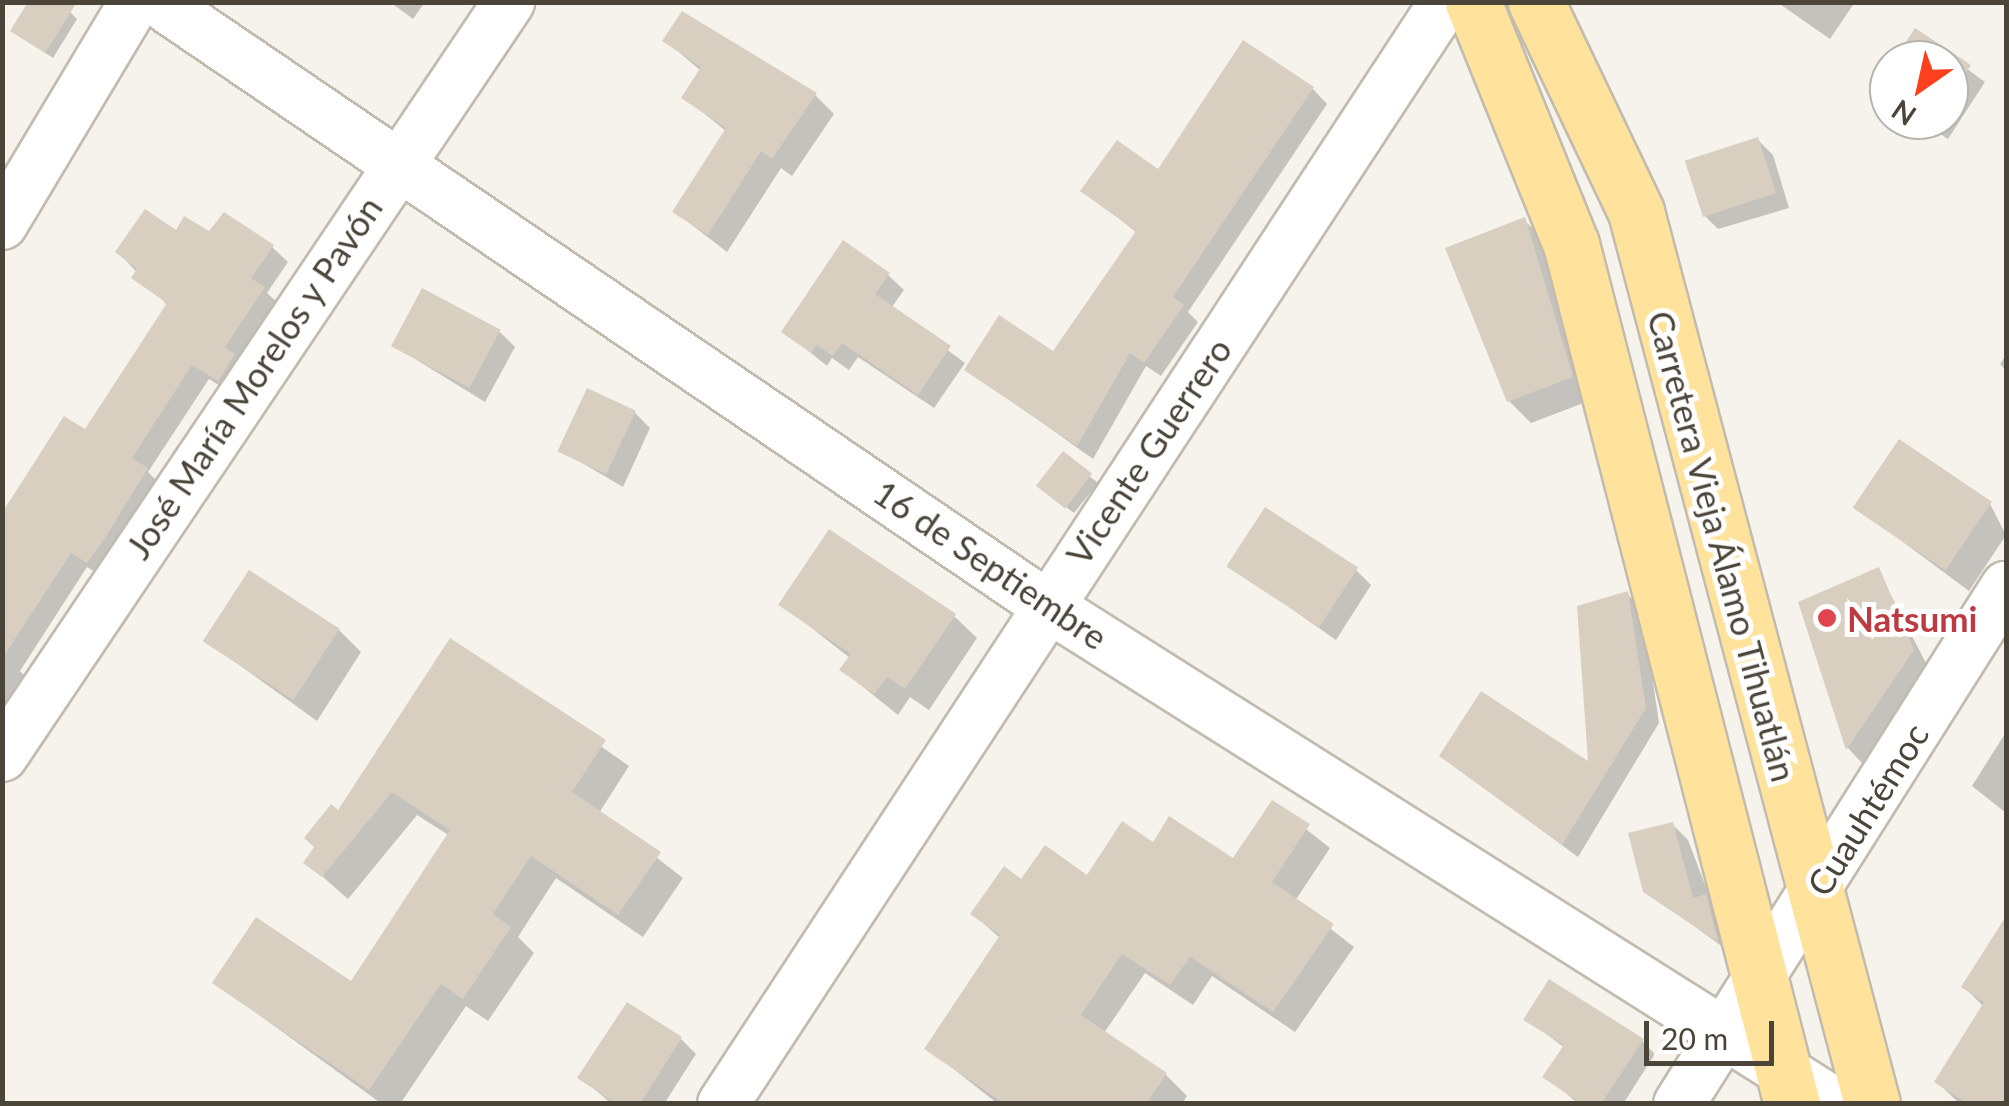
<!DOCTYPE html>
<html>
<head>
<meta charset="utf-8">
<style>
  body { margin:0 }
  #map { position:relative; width:2009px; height:1106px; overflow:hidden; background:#f6f3ec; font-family:Lato,sans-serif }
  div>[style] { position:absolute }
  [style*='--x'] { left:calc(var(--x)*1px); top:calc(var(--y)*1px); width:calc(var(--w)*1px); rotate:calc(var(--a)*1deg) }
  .shadow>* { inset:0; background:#0003 }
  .building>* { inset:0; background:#d8cfc1; transform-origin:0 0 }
  .roads { filter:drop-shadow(2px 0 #c2bbae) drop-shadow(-2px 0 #c2bbae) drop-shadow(0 2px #c2bbae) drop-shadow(0 -2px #c2bbae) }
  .minor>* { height:50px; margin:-25px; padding:0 25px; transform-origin:25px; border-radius:25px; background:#fff }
  .major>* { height:55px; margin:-27.5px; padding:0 27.5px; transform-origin:27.5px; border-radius:27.5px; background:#ffe39c }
  .dots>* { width:28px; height:28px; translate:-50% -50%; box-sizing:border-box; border:5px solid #fff; border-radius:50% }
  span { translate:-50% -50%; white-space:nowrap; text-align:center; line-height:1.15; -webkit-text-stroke:10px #fff; paint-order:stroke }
  .street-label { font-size:35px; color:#4b4439 }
  .health-label { font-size:35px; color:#be3a42; font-weight:700 }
  .left { translate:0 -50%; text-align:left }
  .frame { position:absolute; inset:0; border:5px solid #4b4439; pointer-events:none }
  .north { position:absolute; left:1869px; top:40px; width:100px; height:100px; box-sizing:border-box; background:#fff; border:2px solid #b7b4b0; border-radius:50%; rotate:214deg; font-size:28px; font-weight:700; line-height:40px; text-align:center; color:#4b4439 }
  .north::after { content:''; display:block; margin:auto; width:35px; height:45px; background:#fc3f1d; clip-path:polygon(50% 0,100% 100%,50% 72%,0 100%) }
  .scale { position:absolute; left:1644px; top:1021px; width:130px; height:45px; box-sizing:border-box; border:5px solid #4b4439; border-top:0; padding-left:12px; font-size:30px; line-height:35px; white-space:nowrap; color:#4b4439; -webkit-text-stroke:8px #fff; paint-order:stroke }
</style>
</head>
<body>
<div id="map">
  <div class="shadow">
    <div style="clip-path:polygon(390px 2px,425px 2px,413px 19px)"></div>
    <div style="clip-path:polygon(1777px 2px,1855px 2px,1830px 39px)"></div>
    <div style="clip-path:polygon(70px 12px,77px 19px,53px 58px,13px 31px)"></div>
    <div style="clip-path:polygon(1915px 31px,1985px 82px,1948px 139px,1919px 120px,1949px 120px,1949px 60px,1897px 60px)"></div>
    <div style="clip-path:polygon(665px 40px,815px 95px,834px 114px,792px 176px,781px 168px,727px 252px,675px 212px,727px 132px,684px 97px,701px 71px)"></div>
    <div style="clip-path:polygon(1889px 72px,1889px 98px,1879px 88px)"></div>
    <div style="clip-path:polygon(1312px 88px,1327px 104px,1188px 312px,1198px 322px,1161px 376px,1146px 366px,1093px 459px,967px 369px,1054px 354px,1137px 233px,1084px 190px,1159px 173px)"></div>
    <div style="clip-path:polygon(1758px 140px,1773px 155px,1789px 208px,1718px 229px,1703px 214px)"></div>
    <div style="clip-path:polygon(1524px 220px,1547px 242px,1594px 399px,1531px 423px,1509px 401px)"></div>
    <div style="clip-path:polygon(176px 233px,272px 247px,288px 262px,267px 293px,279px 304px,234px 395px,209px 379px,148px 472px,162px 486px,103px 577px,87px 567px,20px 671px,30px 681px,2px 725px,2px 518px,86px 432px,168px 306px,118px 252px)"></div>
    <div style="clip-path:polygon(888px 275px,904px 290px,891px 308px,965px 363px,934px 408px,858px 357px,849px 370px,832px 358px,827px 366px,784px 331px)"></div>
    <div style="clip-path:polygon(500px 332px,515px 347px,485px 402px,394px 346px)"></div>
    <div style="clip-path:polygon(2006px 355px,2006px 371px,2000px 364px)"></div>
    <div style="clip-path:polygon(635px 413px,650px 428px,623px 487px,560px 450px)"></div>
    <div style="clip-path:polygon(1063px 455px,1098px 483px,1074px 513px,1047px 493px)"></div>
    <div style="clip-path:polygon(1990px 504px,2006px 535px,1969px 591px,1856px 507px)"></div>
    <div style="clip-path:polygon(1229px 565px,1356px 570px,1371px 585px,1336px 640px)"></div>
    <div style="clip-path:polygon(1878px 570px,1928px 667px,1862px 763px,1848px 748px,1802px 603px)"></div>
    <div style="clip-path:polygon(1627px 594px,1642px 608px,1659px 723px,1578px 857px,1442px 756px,1591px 765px)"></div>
    <div style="clip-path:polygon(781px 604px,954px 616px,977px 638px,929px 710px,910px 697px,898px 715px,842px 670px,850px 658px)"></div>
    <div style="clip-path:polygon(339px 630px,361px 652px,317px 721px,206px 641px)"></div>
    <div style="clip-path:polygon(451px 641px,629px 766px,599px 813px,683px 878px,643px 937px,556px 878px,518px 937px,534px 953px,488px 1021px,466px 1006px,400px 1104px,382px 1104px,215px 983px,351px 985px,450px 836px,417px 815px,348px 899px,307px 863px)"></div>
    <div style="clip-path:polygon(2006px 732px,2006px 813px,1972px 786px)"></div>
    <div style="clip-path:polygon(1273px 803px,1330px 848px,1295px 901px,1354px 947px,1295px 1032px,1212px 976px,1193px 1005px,1145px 973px,1104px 1033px,1166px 1075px,1187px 1096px,1182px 1104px,998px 1104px,927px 1048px,1001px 939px,973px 914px,1022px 882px,1088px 878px,1153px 845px,1234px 862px)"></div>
    <div style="clip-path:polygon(1673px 825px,1688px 840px,1731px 953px,1646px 891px)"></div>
    <div style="clip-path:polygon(1995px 938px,2006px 945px,2006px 1104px,1960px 1104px,1937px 1082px,1984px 1007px,1964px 987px)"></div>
    <div style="clip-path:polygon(1526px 1019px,1642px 1041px,1655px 1054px,1623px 1104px,1579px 1104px,1546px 1077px,1565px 1048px)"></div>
    <div style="clip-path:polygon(681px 1039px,696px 1054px,664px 1104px,612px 1104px,581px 1078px)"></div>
  </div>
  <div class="building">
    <div style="clip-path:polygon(28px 2px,77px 2px,45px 53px,10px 31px)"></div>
    <div style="clip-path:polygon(682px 11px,817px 93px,772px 159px,761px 151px,708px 235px,672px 212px,726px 128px,681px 98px,701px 67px,662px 41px)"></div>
    <div style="clip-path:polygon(1915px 28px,1971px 65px,1949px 100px,1949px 60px,1894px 60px)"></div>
    <div style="clip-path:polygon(1243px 40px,1314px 87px,1173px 297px,1184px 305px,1144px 363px,1130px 353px,1077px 446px,964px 370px,999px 315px,1053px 351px,1136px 231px,1080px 191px,1117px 140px,1158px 169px)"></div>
    <div style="left:1758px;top:137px;width:59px;height:77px;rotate:72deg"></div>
    <div style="clip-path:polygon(145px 209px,176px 230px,184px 216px,209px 231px,224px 212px,274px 245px,251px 278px,265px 287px,225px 347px,235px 354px,218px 381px,192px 365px,132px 458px,148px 468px,105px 538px,87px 563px,71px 553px,2px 659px,2px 513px,64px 416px,85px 429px,167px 303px,131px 278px,137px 269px,115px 252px)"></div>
    <div style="clip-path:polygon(1525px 217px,1573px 377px,1507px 402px,1445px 248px)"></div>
    <div style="clip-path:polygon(843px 240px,890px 273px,875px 294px,951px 346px,918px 395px,842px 343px,833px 356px,816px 345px,811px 353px,781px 332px)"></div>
    <div style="left:422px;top:288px;width:89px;height:66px;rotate:28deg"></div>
    <div style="left:587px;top:388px;width:54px;height:70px;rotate:25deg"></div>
    <div style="left:1899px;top:439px;width:112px;height:83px;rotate:34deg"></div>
    <div style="left:1063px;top:451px;width:37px;height:44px;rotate:38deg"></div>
    <div style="left:1265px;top:507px;width:111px;height:71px;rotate:33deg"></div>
    <div style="clip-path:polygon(829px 529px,956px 614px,905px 689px,887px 677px,874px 694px,839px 670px,851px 654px,778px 605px)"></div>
    <div style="clip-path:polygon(1879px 567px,1914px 650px,1846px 750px,1798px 602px)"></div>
    <div style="left:249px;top:570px;width:108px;height:85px;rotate:33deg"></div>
    <div style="clip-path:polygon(1628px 591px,1646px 708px,1562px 845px,1439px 756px,1481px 691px,1588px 761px,1577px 606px)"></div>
    <div style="clip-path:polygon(450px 638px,606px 740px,572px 792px,661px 852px,618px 915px,531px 856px,493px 914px,511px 927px,463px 999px,441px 984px,369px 1090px,212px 983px,256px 917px,351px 981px,450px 830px,392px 792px,322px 877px,303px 863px,314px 847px,304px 838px,331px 804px,338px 810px)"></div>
    <div style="clip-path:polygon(1272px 800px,1310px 824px,1272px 882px,1334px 924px,1273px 1012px,1190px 957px,1170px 985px,1122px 954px,1081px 1015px,1167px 1073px,1146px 1104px,1005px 1104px,924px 1049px,1000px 935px,970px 914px,1004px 866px,1021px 879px,1045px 845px,1087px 875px,1122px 821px,1153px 842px,1169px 816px,1233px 858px)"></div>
    <div style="clip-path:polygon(1673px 822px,1693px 898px,1706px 894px,1718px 942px,1643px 892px,1628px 833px)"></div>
    <div style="clip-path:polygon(2006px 916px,2006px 1104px,1968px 1104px,1934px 1082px,1984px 1002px,1961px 987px)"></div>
    <div style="clip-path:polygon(1549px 979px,1644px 1039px,1601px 1104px,1582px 1104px,1542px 1077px,1564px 1045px,1523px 1020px)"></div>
    <div style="clip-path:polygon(627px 1002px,682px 1037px,640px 1104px,617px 1104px,577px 1078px)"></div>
  </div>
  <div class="roads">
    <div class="minor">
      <div style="--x:159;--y:2;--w:1073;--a:34.21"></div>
      <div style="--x:1046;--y:605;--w:934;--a:32.28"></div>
      <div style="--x:2;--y:224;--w:259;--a:-59.1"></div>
      <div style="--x:2;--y:756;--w:909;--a:-56.08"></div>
      <div style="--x:723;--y:1104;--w:1317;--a:-56.77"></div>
      <div style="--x:1679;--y:1104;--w:612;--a:-57.69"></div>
    </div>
    <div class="major">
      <div style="--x:1473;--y:2;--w:261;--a:68"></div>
      <div style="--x:1571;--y:244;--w:888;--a:75.59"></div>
      <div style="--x:1536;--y:2;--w:233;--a:64.5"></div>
      <div style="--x:1636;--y:212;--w:923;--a:75.18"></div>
    </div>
  </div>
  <div class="dots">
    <div style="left:1827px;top:618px;background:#e0444e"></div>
  </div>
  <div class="street-label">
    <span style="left:253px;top:377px;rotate:-56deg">José María Morelos y Pavón</span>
    <span style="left:1148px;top:451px;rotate:-56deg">Vicente Guerrero</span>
    <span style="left:1723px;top:546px;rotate:75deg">Carretera Vieja Álamo Tihuatlán</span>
    <span style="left:991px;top:564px;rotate:34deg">16 de Septiembre</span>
    <span style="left:1867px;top:809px;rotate:-58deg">Cuauhtémoc</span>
  </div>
  <div class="health-label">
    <span class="left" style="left:1847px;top:618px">Natsumi</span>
  </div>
  <div class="frame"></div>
  <div class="north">N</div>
  <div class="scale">20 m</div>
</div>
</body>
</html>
